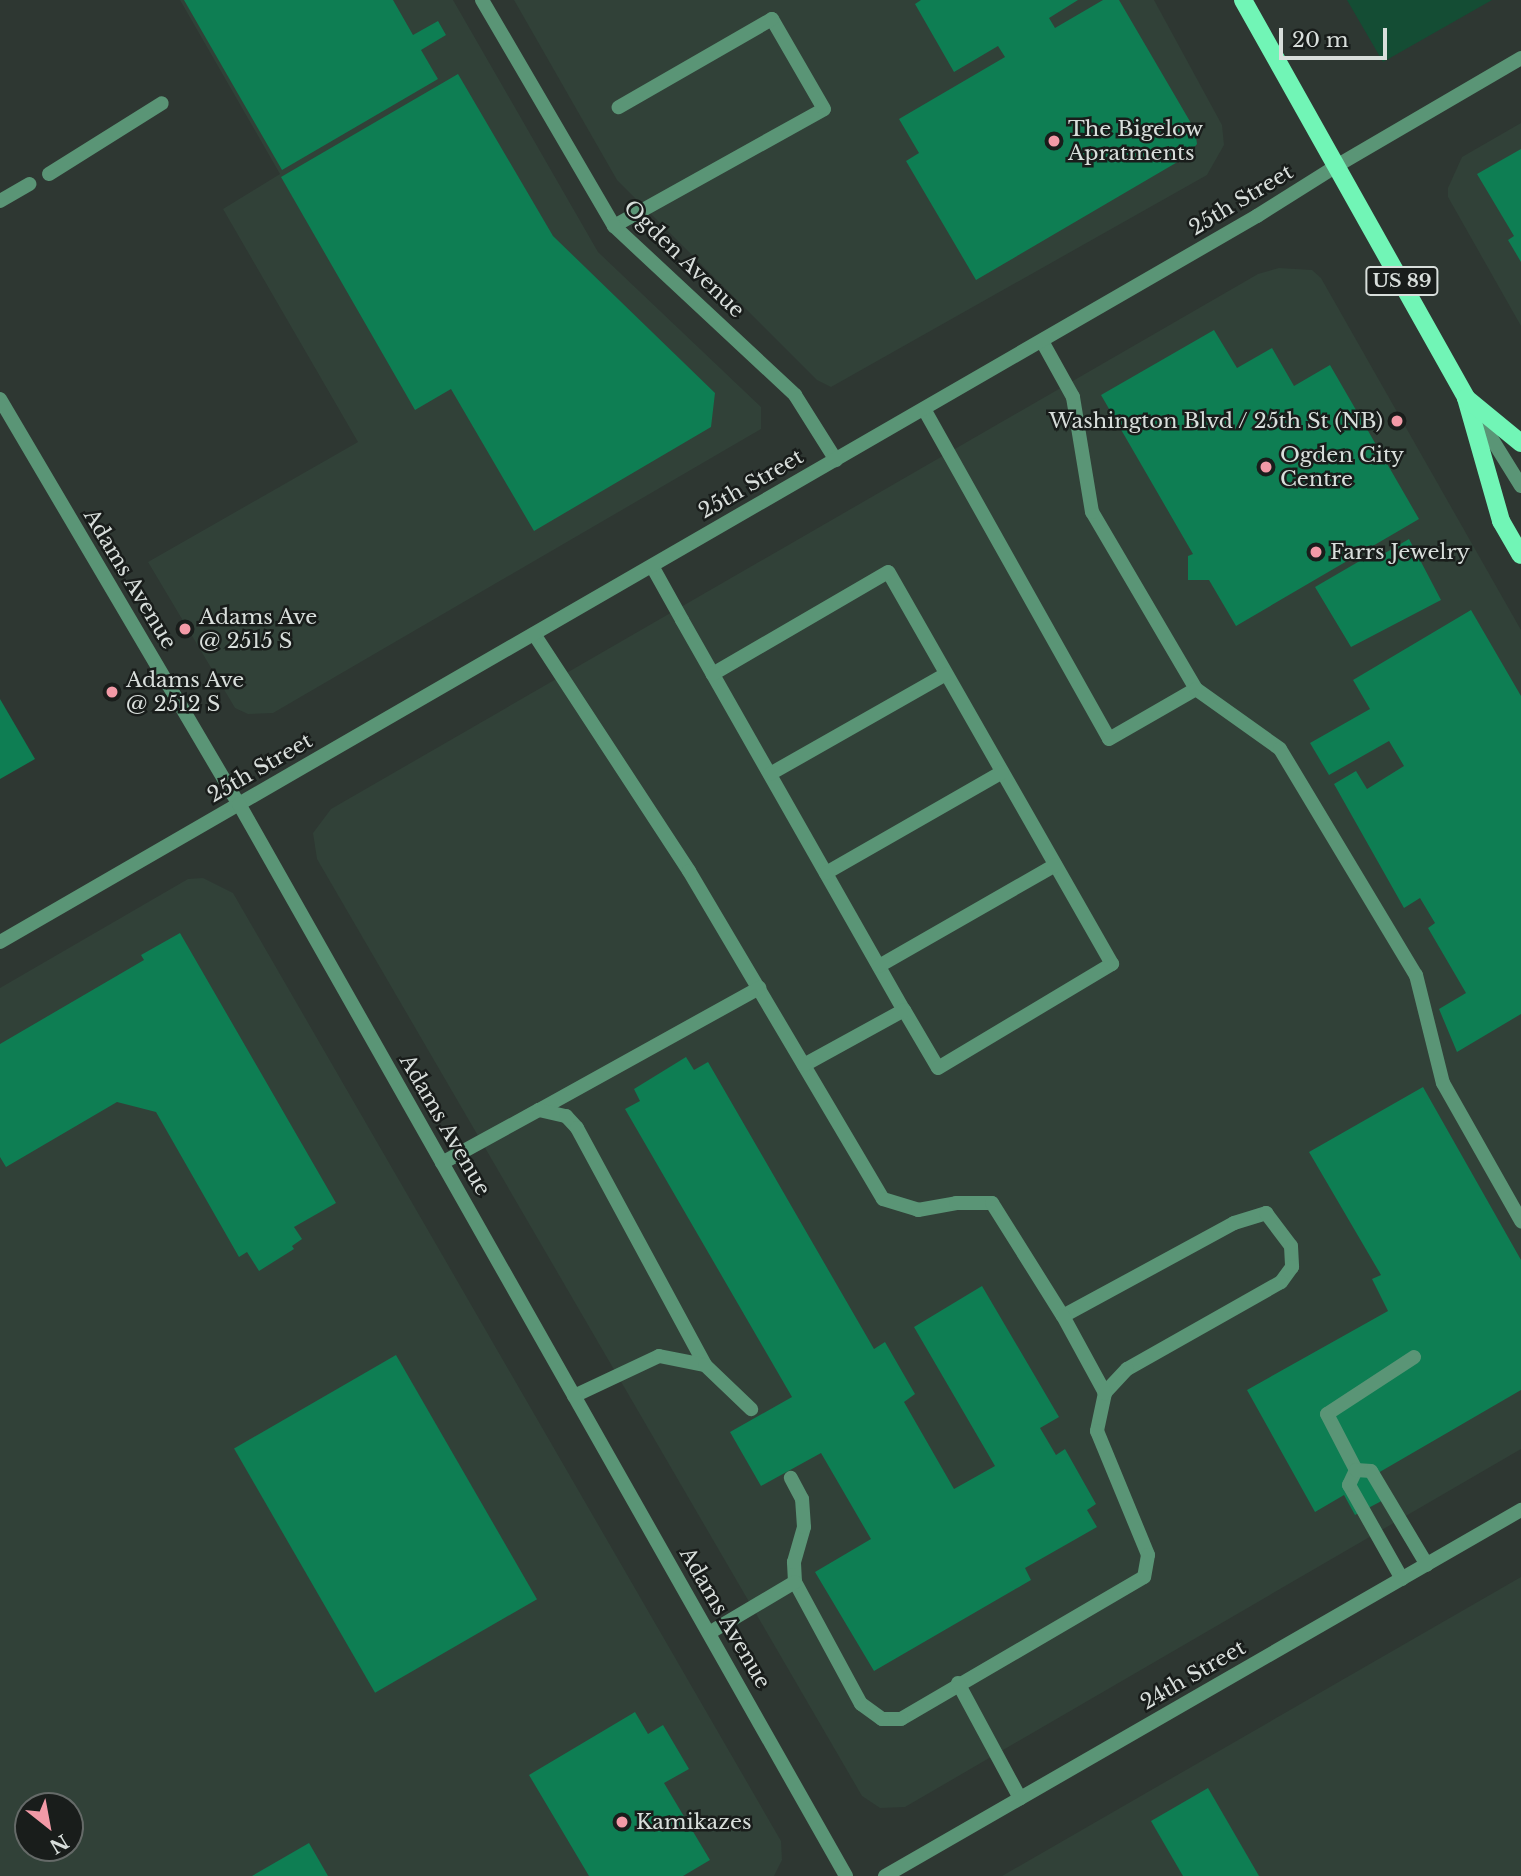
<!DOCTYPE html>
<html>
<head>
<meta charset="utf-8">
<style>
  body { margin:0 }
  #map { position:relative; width:1521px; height:1876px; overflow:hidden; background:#2e3732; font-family:"Libre Baskerville",serif }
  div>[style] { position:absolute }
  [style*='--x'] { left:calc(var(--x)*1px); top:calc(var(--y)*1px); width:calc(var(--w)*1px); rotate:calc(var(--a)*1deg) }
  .built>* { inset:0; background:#314138 }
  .green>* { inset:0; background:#144d34 }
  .building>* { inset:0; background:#0e7e53; transform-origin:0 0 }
  .service>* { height:14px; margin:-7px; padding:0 7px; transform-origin:7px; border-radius:7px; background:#5a9576 }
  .minor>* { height:14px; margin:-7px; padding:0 7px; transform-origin:7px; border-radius:7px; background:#5a9576 }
  .tertiary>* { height:14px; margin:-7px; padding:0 7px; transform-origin:7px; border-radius:7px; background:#5a9576 }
  .primary>* { height:18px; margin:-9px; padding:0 9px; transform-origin:9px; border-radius:9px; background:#71f5b6 }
  .dots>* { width:19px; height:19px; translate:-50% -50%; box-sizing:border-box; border:4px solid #191d1b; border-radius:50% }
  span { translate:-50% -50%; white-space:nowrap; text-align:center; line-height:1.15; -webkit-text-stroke:5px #191d1b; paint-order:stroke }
  .shield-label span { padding:2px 5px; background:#191d1b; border:2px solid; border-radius:5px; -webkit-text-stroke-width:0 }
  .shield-label { font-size:19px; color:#d8dedb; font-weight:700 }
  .poi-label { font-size:21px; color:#d8dedb }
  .left { translate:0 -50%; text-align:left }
  .right { translate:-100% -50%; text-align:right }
  .street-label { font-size:21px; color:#d8dedb }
  .north { position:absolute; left:14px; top:1792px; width:70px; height:70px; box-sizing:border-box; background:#191d1b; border:2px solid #656a68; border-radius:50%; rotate:149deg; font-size:19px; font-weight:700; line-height:28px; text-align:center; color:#d8dedb }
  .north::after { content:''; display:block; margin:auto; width:24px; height:32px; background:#f39aa7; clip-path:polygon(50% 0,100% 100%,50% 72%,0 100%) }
  .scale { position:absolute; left:1279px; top:28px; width:108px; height:32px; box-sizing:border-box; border:4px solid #d8dedb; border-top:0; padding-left:9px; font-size:21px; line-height:24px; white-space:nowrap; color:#d8dedb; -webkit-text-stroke:5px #191d1b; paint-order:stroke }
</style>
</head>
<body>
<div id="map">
  <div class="built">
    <div style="clip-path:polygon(180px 0,453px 0,598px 252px,761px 407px,761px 429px,273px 713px,248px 714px,235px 708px,148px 562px,358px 442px,223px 209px,280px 174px)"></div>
    <div style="clip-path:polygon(514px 0,1154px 0,1222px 125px,1224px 145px,1207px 175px,831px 387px,817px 380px,617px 180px)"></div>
    <div style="clip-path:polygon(1521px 123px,1521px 326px,1448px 197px,1448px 188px,1462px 157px)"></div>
    <div style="clip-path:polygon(1279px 268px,1312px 270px,1321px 278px,1521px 630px,1521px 1449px,905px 1807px,880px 1808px,862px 1796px,317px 859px,313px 833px,331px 809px,1258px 274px)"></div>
    <div style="clip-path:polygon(evenodd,203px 878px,233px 893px,781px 1841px,782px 1860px,774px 1876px,0 1876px,0 988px,188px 879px,203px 878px,28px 1806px,70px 1806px,70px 1848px,28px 1848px,28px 1806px)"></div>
    <div style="clip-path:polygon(1521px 1577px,1521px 1876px,1002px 1876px)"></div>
  </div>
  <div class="green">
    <div style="clip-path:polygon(1347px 0,1492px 0,1383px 62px)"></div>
  </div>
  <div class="building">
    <div style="clip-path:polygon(184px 0,393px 0,413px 35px,438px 21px,446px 35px,421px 50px,438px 79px,282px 170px)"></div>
    <div style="clip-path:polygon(921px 0,1078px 0,1049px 18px,1055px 28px,1103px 0,1119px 0,1195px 130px,1197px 144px,1186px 157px,976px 280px,906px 161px,919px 153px,899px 119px,1005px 57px,998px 46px,954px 72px,915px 4px)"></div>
    <div style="clip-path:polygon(458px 74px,553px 236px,715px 393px,711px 427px,534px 531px,451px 389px,415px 410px,281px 177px)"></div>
    <div style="clip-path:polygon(1521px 149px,1521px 262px,1508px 240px,1514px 236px,1477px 174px)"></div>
    <div style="clip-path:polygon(1214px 330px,1237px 368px,1272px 348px,1294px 386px,1330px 365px,1419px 519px,1236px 626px,1209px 580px,1188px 580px,1188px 556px,1193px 554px,1101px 395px)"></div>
    <div style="clip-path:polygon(1409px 539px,1441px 600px,1351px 647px,1315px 587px,1370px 555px,1373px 560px)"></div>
    <div style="clip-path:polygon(1471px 610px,1521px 696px,1521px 1014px,1457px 1052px,1439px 1009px,1466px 993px,1428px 928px,1435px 923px,1420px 898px,1404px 908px,1334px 784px,1356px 771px,1367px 789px,1404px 766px,1389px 741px,1329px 775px,1310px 743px,1370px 709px,1353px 680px)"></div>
    <div style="clip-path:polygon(0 699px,35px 759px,0 779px)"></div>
    <div style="clip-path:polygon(180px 933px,336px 1203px,294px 1227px,302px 1239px,292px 1246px,294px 1249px,259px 1271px,247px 1252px,239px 1257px,156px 1112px,117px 1102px,6px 1167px,0 1157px,0 1044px,144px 960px,141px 955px)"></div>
    <div style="clip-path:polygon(686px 1057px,694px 1070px,708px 1062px,874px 1349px,885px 1342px,915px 1394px,904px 1402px,954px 1489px,995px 1466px,914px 1327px,982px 1286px,1059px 1417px,1040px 1428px,1056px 1455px,1065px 1449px,1096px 1504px,1087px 1510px,1097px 1527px,1025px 1568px,1031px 1580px,874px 1671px,815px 1572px,871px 1539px,821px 1453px,761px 1486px,730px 1432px,792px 1397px,625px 1109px,640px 1101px,634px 1089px)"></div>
    <div style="clip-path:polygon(1423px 1087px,1521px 1260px,1521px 1390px,1378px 1473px,1391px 1496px,1355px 1515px,1344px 1495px,1315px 1512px,1247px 1390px,1388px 1311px,1372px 1279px,1381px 1275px,1309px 1152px)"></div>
    <div style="left:396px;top:1355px;width:282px;height:187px;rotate:60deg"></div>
    <div style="clip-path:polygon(635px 1712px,648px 1734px,663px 1725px,689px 1769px,664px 1783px,710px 1860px,683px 1876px,589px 1876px,529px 1775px)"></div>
    <div style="clip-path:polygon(1208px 1788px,1259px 1876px,1183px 1876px,1151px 1821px)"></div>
    <div style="clip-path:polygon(309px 1843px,328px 1876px,252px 1876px)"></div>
  </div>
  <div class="service">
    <div style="--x:49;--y:174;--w:133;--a:-32.1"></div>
    <div style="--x:0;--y:201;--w:34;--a:-30"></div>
    <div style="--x:614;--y:226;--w:240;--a:-29.1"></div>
    <div style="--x:824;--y:109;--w:104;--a:-120"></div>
    <div style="--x:772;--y:19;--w:177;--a:150.1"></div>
    <div style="--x:1472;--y:407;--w:93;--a:58.2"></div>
    <div style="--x:924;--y:409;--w:378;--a:60.7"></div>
    <div style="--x:1109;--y:739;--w:100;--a:-29.9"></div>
    <div style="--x:1196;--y:689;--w:205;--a:-120.4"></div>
    <div style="--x:1092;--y:512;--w:117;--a:-99.4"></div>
    <div style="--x:1073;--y:397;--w:64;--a:-119"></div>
    <div style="--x:652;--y:566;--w:62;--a:60.9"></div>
    <div style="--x:682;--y:620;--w:449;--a:60.4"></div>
    <div style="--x:904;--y:1010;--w:67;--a:59.6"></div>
    <div style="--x:938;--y:1068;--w:203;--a:-30.9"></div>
    <div style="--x:1112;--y:964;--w:451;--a:-119.7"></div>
    <div style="--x:888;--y:572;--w:203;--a:149.8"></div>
    <div style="--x:534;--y:634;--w:283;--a:56.8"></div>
    <div style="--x:689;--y:871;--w:381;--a:59.4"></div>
    <div style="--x:883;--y:1199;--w:37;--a:17"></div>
    <div style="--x:918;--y:1210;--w:39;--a:-10"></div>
    <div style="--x:956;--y:1203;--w:36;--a:0"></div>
    <div style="--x:992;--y:1203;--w:133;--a:57.9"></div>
    <div style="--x:1063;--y:1316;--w:195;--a:-28.5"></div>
    <div style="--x:1234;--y:1223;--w:34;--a:-17"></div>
    <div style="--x:1266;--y:1213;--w:41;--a:52.9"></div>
    <div style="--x:1291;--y:1246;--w:21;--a:87"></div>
    <div style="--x:1292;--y:1267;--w:19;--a:126"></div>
    <div style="--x:1281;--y:1282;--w:177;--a:150.5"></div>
    <div style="--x:1127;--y:1369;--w:33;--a:133"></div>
    <div style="--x:1105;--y:1393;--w:39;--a:102"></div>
    <div style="--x:1097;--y:1431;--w:134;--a:67.6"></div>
    <div style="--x:1148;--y:1555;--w:22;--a:100"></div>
    <div style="--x:1144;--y:1577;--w:281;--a:149.7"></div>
    <div style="--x:901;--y:1719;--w:19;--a:180"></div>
    <div style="--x:882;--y:1719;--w:26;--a:-144"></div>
    <div style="--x:861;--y:1704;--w:139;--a:-118.4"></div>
    <div style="--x:795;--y:1582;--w:20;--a:-93"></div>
    <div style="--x:794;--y:1562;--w:36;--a:-74"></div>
    <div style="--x:804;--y:1527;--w:28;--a:-94"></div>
    <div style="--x:802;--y:1499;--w:24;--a:-118"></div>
    <div style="--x:1196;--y:689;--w:103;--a:35.5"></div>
    <div style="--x:1280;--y:749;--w:264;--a:59"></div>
    <div style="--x:1416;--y:975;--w:111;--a:76"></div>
    <div style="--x:1443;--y:1083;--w:159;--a:60.5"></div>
    <div style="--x:770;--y:774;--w:202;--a:-29.6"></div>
    <div style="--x:826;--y:873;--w:203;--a:-29.8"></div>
    <div style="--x:879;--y:966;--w:203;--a:-29.8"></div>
    <div style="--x:804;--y:1065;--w:114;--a:-28.8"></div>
    <div style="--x:539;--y:1110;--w:252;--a:-29"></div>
    <div style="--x:442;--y:1163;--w:111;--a:-28.7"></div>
    <div style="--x:539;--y:1110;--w:28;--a:13"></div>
    <div style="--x:566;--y:1116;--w:16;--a:47"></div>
    <div style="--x:577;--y:1128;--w:269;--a:61.6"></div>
    <div style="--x:1063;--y:1316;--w:88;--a:61.4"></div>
    <div style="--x:574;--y:1396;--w:94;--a:-25.2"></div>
    <div style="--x:659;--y:1356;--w:47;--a:11.1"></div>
    <div style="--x:705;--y:1365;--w:64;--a:43.7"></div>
    <div style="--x:1356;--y:1470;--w:63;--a:-117.4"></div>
    <div style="--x:1327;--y:1414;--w:104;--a:-33.2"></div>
    <div style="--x:1402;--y:1579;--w:108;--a:-119.4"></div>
    <div style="--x:1349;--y:1485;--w:17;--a:-65"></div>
    <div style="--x:1356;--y:1470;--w:15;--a:4"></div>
    <div style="--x:1371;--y:1471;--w:109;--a:59.2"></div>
    <div style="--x:709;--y:1633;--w:100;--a:-30.7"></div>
    <div style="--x:958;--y:1683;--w:131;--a:61.7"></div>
  </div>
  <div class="minor">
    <div style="--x:482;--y:0;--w:262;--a:59.7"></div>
    <div style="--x:614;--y:226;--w:248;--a:43"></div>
    <div style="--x:795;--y:395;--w:77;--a:57.8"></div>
    <div style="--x:0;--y:942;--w:1452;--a:-30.01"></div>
    <div style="--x:1257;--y:216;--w:96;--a:-32.2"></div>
  </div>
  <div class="tertiary">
    <div style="--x:1338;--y:165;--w:212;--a:-30.3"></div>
    <div style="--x:0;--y:399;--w:470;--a:59.5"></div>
    <div style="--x:239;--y:804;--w:1232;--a:60.48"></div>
    <div style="--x:885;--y:1876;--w:734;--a:-29.92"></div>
  </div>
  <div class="primary">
    <div style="--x:1243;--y:0;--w:456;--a:60.7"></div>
    <div style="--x:1466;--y:398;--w:128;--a:74.1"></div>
    <div style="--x:1501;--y:521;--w:39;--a:60"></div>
    <div style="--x:1466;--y:398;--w:71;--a:39.3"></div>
  </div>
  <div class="dots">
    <div style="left:1054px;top:141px;background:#f39aa7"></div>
    <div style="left:1397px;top:421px;background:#f39aa7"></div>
    <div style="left:1266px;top:467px;background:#f39aa7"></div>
    <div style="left:1316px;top:552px;background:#f39aa7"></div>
    <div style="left:185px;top:629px;background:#f39aa7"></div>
    <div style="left:112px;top:692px;background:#f39aa7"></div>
    <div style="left:622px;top:1822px;background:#f39aa7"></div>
  </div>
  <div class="shield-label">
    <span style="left:1402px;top:281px">US 89</span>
  </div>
  <div class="poi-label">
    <span class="left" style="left:1068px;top:141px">The Bigelow<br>Apratments</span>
    <span class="right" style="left:1383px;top:421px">Washington Blvd / 25th St (NB)</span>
    <span class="left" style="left:1280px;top:467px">Ogden City<br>Centre</span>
    <span class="left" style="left:1330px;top:552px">Farrs Jewelry</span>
    <span class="left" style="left:199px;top:629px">Adams Ave<br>@ 2515 S</span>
    <span class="left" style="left:126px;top:692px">Adams Ave<br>@ 2512 S</span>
    <span class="left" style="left:636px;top:1822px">Kamikazes</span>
  </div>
  <div class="street-label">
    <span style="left:1241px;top:200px;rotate:-31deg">25th Street</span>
    <span style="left:684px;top:259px;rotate:44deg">Ogden Avenue</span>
    <span style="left:751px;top:484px;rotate:-30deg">25th Street</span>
    <span style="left:130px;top:579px;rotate:59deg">Adams Avenue</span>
    <span style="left:260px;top:768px;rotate:-30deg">25th Street</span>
    <span style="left:445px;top:1125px;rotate:60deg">Adams Avenue</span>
    <span style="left:725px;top:1618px;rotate:60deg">Adams Avenue</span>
    <span style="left:1193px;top:1675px;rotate:-30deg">24th Street</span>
  </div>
  <div class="north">N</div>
  <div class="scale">20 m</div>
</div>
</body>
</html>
